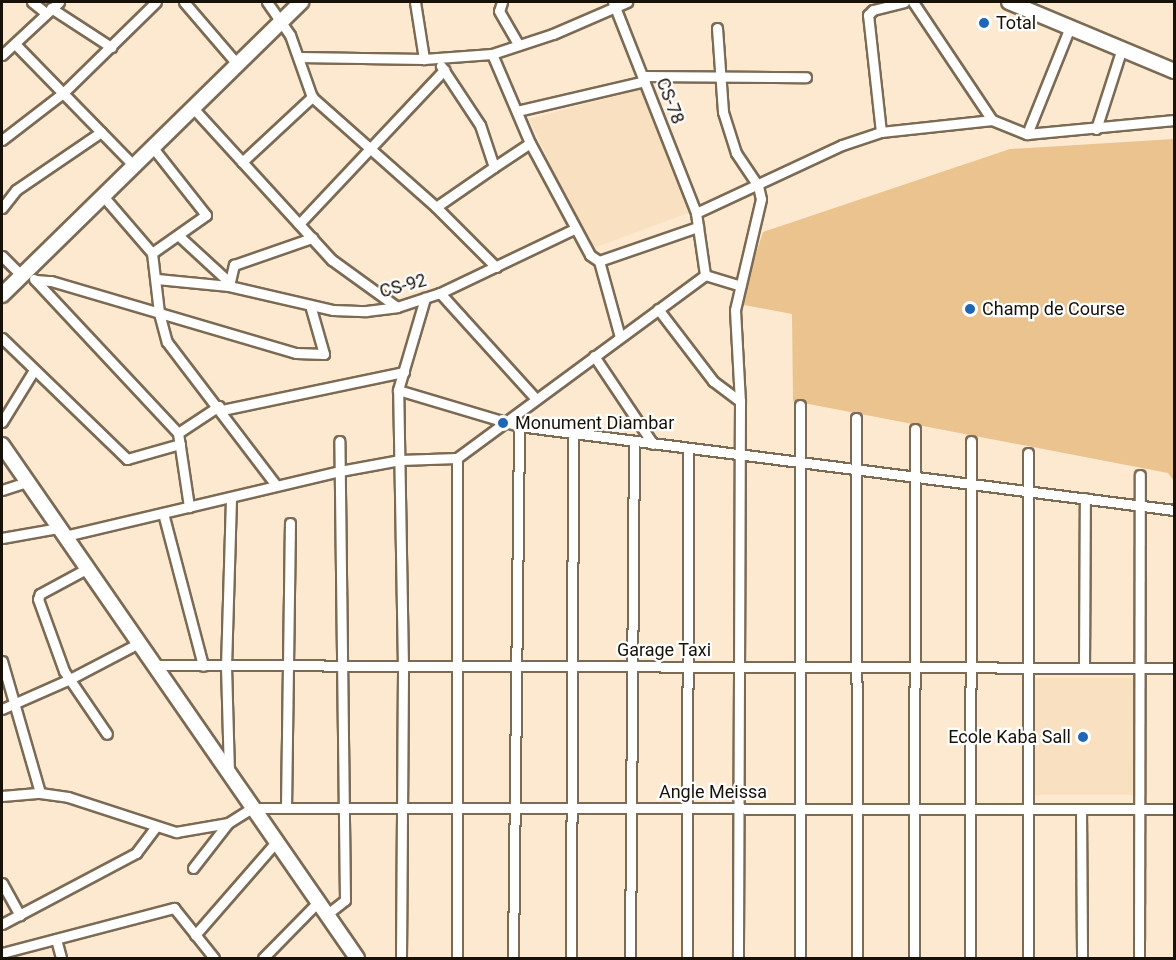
<!DOCTYPE html>
<html>
<head>
<meta charset="utf-8">
<style>
  body { margin:0 }
  #map { position:relative; width:1176px; height:960px; overflow:hidden; background:#fde9d0; font-family:Roboto,sans-serif }
  div>[style] { position:absolute }
  [style*='--x'] { left:calc(var(--x)*1px); top:calc(var(--y)*1px); width:calc(var(--w)*1px); rotate:calc(var(--a)*1deg) }
  .built>* { inset:0; background:#f8e0c0; transform-origin:0 0 }
  .green>* { inset:0; background:#eac38e }
  .roads { filter:drop-shadow(2px 0 #7b6a54) drop-shadow(-2px 0 #7b6a54) drop-shadow(0 2px #7b6a54) drop-shadow(0 -2px #7b6a54) }
  .street>* { height:9px; margin:-4.5px; padding:0 4.5px; transform-origin:4.5px; border-radius:4.5px; background:#fff }
  .secondary>* { height:14px; margin:-7px; padding:0 7px; transform-origin:7px; border-radius:7px; background:#fff }
  .dots>* { width:16px; height:16px; translate:-50% -50%; box-sizing:border-box; border:3px solid #fff; border-radius:50% }
  span { translate:-50% -50%; white-space:nowrap; text-align:center; line-height:1.15; -webkit-text-stroke:4.5px #fff; paint-order:stroke }
  .poi-label { font-size:18px; color:#181108 }
  .left { translate:0 -50%; text-align:left }
  .right { translate:-100% -50%; text-align:right }
  .street-label { font-size:18px; color:#181108 }
  .frame { position:absolute; inset:0; border:3px solid #181108; pointer-events:none }
</style>
</head>
<body>
<div id="map">
  <div class="built">
    <div style="clip-path:polygon(641px 89px,688px 213px,591px 249px,529px 119px)"></div>
    <div style="left:1034px;top:678px;width:99px;height:117px"></div>
  </div>
  <div class="green">
    <div style="clip-path:polygon(1174px 139px,1174px 481px,1168px 473px,793px 401px,792px 314px,739px 304px,763px 232px,1010px 149px)"></div>
  </div>
  <div class="roads">
    <div class="street">
      <div style="--x:32;--y:2;--w:18;--a:38"></div>
      <div style="--x:184;--y:2;--w:83;--a:49.4"></div>
      <div style="--x:267;--y:2;--w:40;--a:55.1"></div>
      <div style="--x:290;--y:35;--w:66;--a:70.5"></div>
      <div style="--x:312;--y:97;--w:166;--a:41.6"></div>
      <div style="--x:436;--y:207;--w:85;--a:45"></div>
      <div style="--x:415;--y:2;--w:58;--a:81"></div>
      <div style="--x:502;--y:2;--w:9;--a:108"></div>
      <div style="--x:499;--y:11;--w:39;--a:60"></div>
      <div style="--x:613;--y:2;--w:227;--a:68.5"></div>
      <div style="--x:696;--y:213;--w:63;--a:81.7"></div>
      <div style="--x:913;--y:2;--w:142;--a:56.2"></div>
      <div style="--x:51;--y:8;--w:72;--a:33"></div>
      <div style="--x:717;--y:28;--w:84;--a:85.9"></div>
      <div style="--x:723;--y:112;--w:43;--a:72.4"></div>
      <div style="--x:736;--y:153;--w:40;--a:56"></div>
      <div style="--x:758;--y:186;--w:13;--a:77"></div>
      <div style="--x:761;--y:199;--w:114;--a:103.2"></div>
      <div style="--x:735;--y:310;--w:91;--a:86.9"></div>
      <div style="--x:740;--y:401;--w:557;--a:90.21"></div>
      <div style="--x:16;--y:45;--w:169;--a:45.7"></div>
      <div style="--x:492;--y:54;--w:97;--a:66.9"></div>
      <div style="--x:530;--y:143;--w:127;--a:61.8"></div>
      <div style="--x:590;--y:255;--w:11;--a:34"></div>
      <div style="--x:599;--y:261;--w:105;--a:-19"></div>
      <div style="--x:2;--y:55;--w:78;--a:-42.9"></div>
      <div style="--x:299;--y:57;--w:125;--a:0.9"></div>
      <div style="--x:424;--y:59;--w:68;--a:-4.2"></div>
      <div style="--x:492;--y:54;--w:64;--a:-18.2"></div>
      <div style="--x:553;--y:34;--w:81;--a:-23.4"></div>
      <div style="--x:643;--y:76;--w:163;--a:0.4"></div>
      <div style="--x:193;--y:108;--w:206;--a:47.6"></div>
      <div style="--x:332;--y:260;--w:80;--a:35.9"></div>
      <div style="--x:517;--y:111;--w:131;--a:-13.2"></div>
      <div style="--x:1096;--y:129;--w:85;--a:-72.2"></div>
      <div style="--x:881;--y:132;--w:118;--a:-96.3"></div>
      <div style="--x:868;--y:15;--w:7;--a:-45"></div>
      <div style="--x:873;--y:10;--w:32;--a:-14"></div>
      <div style="--x:1027;--y:134;--w:115;--a:-68.1"></div>
      <div style="--x:2;--y:140;--w:77;--a:-37.6"></div>
      <div style="--x:63;--y:93;--w:130;--a:-44.4"></div>
      <div style="--x:242;--y:162;--w:96;--a:-42.9"></div>
      <div style="--x:494;--y:167;--w:43;--a:-33.7"></div>
      <div style="--x:103;--y:196;--w:75;--a:49.3"></div>
      <div style="--x:152;--y:253;--w:60;--a:83.3"></div>
      <div style="--x:159;--y:313;--w:30;--a:75"></div>
      <div style="--x:167;--y:342;--w:180;--a:52.7"></div>
      <div style="--x:436;--y:207;--w:70;--a:-34.6"></div>
      <div style="--x:494;--y:167;--w:44;--a:-108.4"></div>
      <div style="--x:480;--y:125;--w:71;--a:-123.5"></div>
      <div style="--x:2;--y:208;--w:23;--a:-52"></div>
      <div style="--x:16;--y:190;--w:103;--a:-34.3"></div>
      <div style="--x:696;--y:213;--w:161;--a:-25"></div>
      <div style="--x:842;--y:145;--w:41;--a:-18.4"></div>
      <div style="--x:881;--y:132;--w:112;--a:-6.2"></div>
      <div style="--x:992;--y:120;--w:38;--a:22"></div>
      <div style="--x:1027;--y:134;--w:148;--a:-5.4"></div>
      <div style="--x:299;--y:224;--w:212;--a:-46.7"></div>
      <div style="--x:179;--y:236;--w:67;--a:42.6"></div>
      <div style="--x:152;--y:253;--w:66;--a:-35.1"></div>
      <div style="--x:206;--y:215;--w:85;--a:-128.3"></div>
      <div style="--x:2;--y:256;--w:27;--a:45"></div>
      <div style="--x:599;--y:261;--w:79;--a:74.6"></div>
      <div style="--x:705;--y:275;--w:37;--a:17"></div>
      <div style="--x:34;--y:279;--w:211;--a:46.9"></div>
      <div style="--x:178;--y:433;--w:75;--a:81.5"></div>
      <div style="--x:157;--y:279;--w:72;--a:5.6"></div>
      <div style="--x:229;--y:286;--w:107;--a:13"></div>
      <div style="--x:333;--y:310;--w:33;--a:2"></div>
      <div style="--x:366;--y:311;--w:31;--a:-7"></div>
      <div style="--x:397;--y:307;--w:45;--a:-18"></div>
      <div style="--x:440;--y:293;--w:148;--a:-25.5"></div>
      <div style="--x:35;--y:280;--w:16;--a:4"></div>
      <div style="--x:51;--y:281;--w:255;--a:16.4"></div>
      <div style="--x:296;--y:353;--w:28;--a:2"></div>
      <div style="--x:324;--y:354;--w:51;--a:-105.9"></div>
      <div style="--x:229;--y:286;--w:22;--a:-77"></div>
      <div style="--x:234;--y:265;--w:83;--a:-19.1"></div>
      <div style="--x:440;--y:293;--w:143;--a:47.8"></div>
      <div style="--x:658;--y:309;--w:91;--a:52.6"></div>
      <div style="--x:713;--y:381;--w:34;--a:37"></div>
      <div style="--x:2;--y:338;--w:174;--a:44.1"></div>
      <div style="--x:127;--y:459;--w:55;--a:-15.8"></div>
      <div style="--x:594;--y:356;--w:106;--a:56.2"></div>
      <div style="--x:398;--y:390;--w:126;--a:16.6"></div>
      <div style="--x:519;--y:426;--w:660;--a:7.31"></div>
      <div style="--x:222;--y:410;--w:186;--a:-11.8"></div>
      <div style="--x:856;--y:418;--w:540;--a:89.89"></div>
      <div style="--x:2;--y:422;--w:61;--a:-58.4"></div>
      <div style="--x:178;--y:433;--w:49;--a:-33.4"></div>
      <div style="--x:1028;--y:453;--w:505;--a:90"></div>
      <div style="--x:457;--y:458;--w:500;--a:90"></div>
      <div style="--x:2;--y:490;--w:26;--a:-18"></div>
      <div style="--x:163;--y:513;--w:158;--a:75.3"></div>
      <div style="--x:65;--y:536;--w:283;--a:-13.3"></div>
      <div style="--x:340;--y:471;--w:61;--a:-10.4"></div>
      <div style="--x:400;--y:460;--w:57;--a:-2"></div>
      <div style="--x:457;--y:458;--w:308;--a:-36.4"></div>
      <div style="--x:2;--y:538;--w:58;--a:-10"></div>
      <div style="--x:88;--y:568;--w:55;--a:151.6"></div>
      <div style="--x:40;--y:594;--w:5;--a:112"></div>
      <div style="--x:38;--y:599;--w:77;--a:70.1"></div>
      <div style="--x:64;--y:671;--w:76;--a:55.7"></div>
      <div style="--x:2;--y:661;--w:137;--a:73.9"></div>
      <div style="--x:154;--y:665;--w:1020;--a:0.17"></div>
      <div style="--x:1084;--y:668;--w:170;--a:-89.7"></div>
      <div style="--x:2;--y:709;--w:74;--a:-23.8"></div>
      <div style="--x:70;--y:679;--w:78;--a:-27.6"></div>
      <div style="--x:229;--y:773;--w:106;--a:-91.6"></div>
      <div style="--x:226;--y:667;--w:170;--a:-88.3"></div>
      <div style="--x:2;--y:796;--w:38;--a:-5"></div>
      <div style="--x:40;--y:793;--w:28;--a:8"></div>
      <div style="--x:68;--y:797;--w:114;--a:18"></div>
      <div style="--x:176;--y:832;--w:53;--a:-9.8"></div>
      <div style="--x:228;--y:823;--w:28;--a:-32"></div>
      <div style="--x:252;--y:808;--w:922;--a:0.06"></div>
      <div style="--x:286;--y:808;--w:285;--a:-89.2"></div>
      <div style="--x:1081;--y:809;--w:149;--a:89.6"></div>
      <div style="--x:193;--y:868;--w:57;--a:-52.1"></div>
      <div style="--x:2;--y:883;--w:37;--a:61"></div>
      <div style="--x:326;--y:915;--w:24;--a:-38"></div>
      <div style="--x:345;--y:900;--w:459;--a:-90.7"></div>
      <div style="--x:2;--y:924;--w:152;--a:-27.9"></div>
      <div style="--x:136;--y:853;--w:31;--a:-53"></div>
      <div style="--x:195;--y:935;--w:123;--a:-48.9"></div>
      <div style="--x:56;--y:939;--w:20;--a:75"></div>
      <div style="--x:2;--y:953;--w:178;--a:-14.7"></div>
      <div style="--x:174;--y:908;--w:64;--a:51.3"></div>
      <div style="--x:263;--y:958;--w:78;--a:-45.5"></div>
      <div style="--x:401;--y:958;--w:291;--a:-89.6"></div>
      <div style="--x:403;--y:667;--w:277;--a:-91"></div>
      <div style="--x:398;--y:390;--w:96;--a:-73.6"></div>
      <div style="--x:513;--y:958;--w:532;--a:-89.35"></div>
      <div style="--x:571;--y:958;--w:525;--a:-89.78"></div>
      <div style="--x:630;--y:958;--w:517;--a:-89.56"></div>
      <div style="--x:687;--y:958;--w:510;--a:-89.89"></div>
      <div style="--x:800;--y:958;--w:553;--a:-90"></div>
      <div style="--x:914;--y:958;--w:529;--a:-89.89"></div>
      <div style="--x:970;--y:958;--w:517;--a:-89.89"></div>
      <div style="--x:1139;--y:958;--w:483;--a:-89.9"></div>
    </div>
    <div class="secondary">
      <div style="--x:1009;--y:2;--w:179;--a:22.7"></div>
      <div style="--x:2;--y:295;--w:419;--a:-44.4"></div>
      <div style="--x:2;--y:445;--w:624;--a:55.32"></div>
    </div>
  </div>
  <div class="dots">
    <div style="left:984px;top:23px;background:#1f66b6"></div>
    <div style="left:970px;top:309px;background:#1f66b6"></div>
    <div style="left:503px;top:423px;background:#1f66b6"></div>
    <div style="left:1083px;top:737px;background:#1f66b6"></div>
  </div>
  <div class="poi-label">
    <span class="left" style="left:996px;top:23px">Total</span>
    <span class="left" style="left:982px;top:309px">Champ de Course</span>
    <span class="left" style="left:515px;top:423px">Monument Diambar</span>
    <span class="right" style="left:1071px;top:737px">Ecole Kaba Sall</span>
  </div>
  <div class="street-label">
    <span style="left:670px;top:101px;rotate:69deg">CS-78</span>
    <span style="left:403px;top:286px;rotate:-15deg">CS-92</span>
    <span style="left:664px;top:650px">Garage Taxi</span>
    <span style="left:713px;top:792px">Angle Meissa</span>
  </div>
  <div class="frame"></div>
</div>
</body>
</html>
